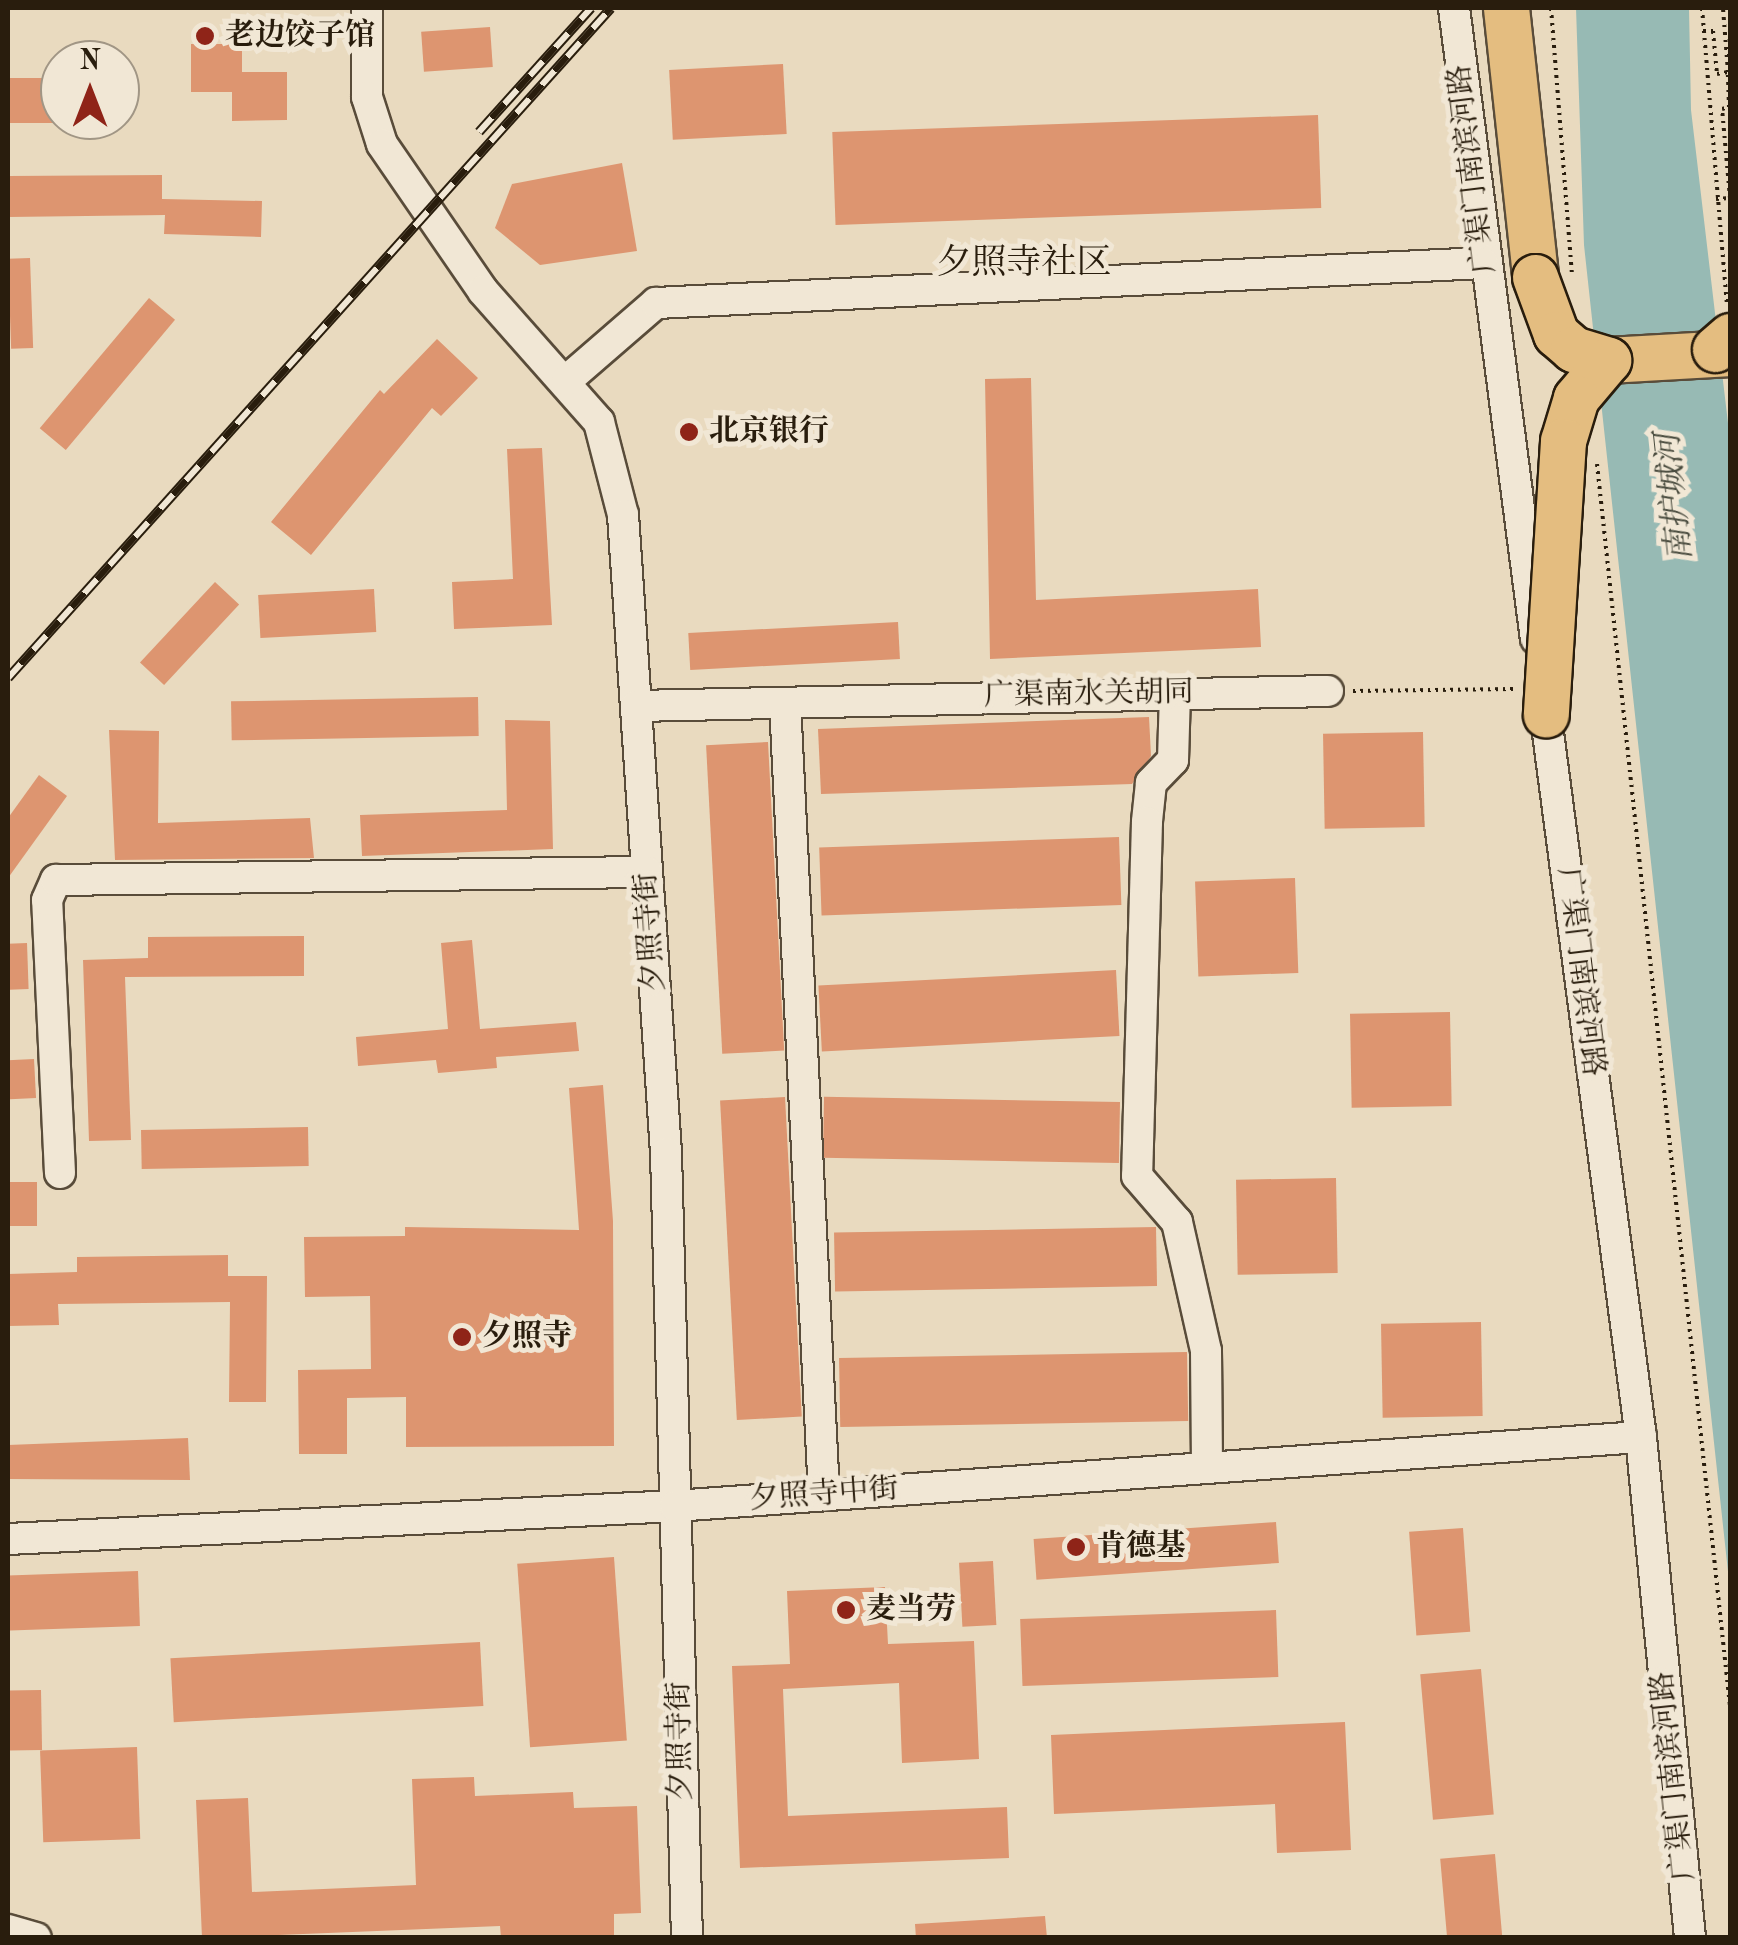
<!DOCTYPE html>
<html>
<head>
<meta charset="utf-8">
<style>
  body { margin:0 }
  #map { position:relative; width:1738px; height:1945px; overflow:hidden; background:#e9dabf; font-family:"Old Standard TT","Noto Serif SC",serif }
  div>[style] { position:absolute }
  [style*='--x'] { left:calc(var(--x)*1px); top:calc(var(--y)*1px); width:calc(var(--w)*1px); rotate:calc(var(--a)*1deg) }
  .water>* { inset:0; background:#97bab4 }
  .building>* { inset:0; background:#dd9570; transform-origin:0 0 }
  .path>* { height:4px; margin-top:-2px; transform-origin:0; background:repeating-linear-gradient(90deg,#291d0d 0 2.5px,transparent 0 7.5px) }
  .roads { filter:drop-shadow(2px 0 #594c3a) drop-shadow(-2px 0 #594c3a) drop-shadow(0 2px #594c3a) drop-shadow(0 -2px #594c3a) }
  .minor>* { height:30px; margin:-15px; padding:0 15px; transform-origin:15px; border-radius:15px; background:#f1e7d5 }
  .highway>* { height:45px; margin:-22.5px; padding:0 22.5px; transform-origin:22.5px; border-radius:22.5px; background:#e4bd80 }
  .rail>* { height:10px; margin-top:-5px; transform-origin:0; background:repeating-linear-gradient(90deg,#f1e7d5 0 19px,#291d0d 0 38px); box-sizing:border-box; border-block:2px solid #291d0d }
  .bridges { filter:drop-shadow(2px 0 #291d0d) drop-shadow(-2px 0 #291d0d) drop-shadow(0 2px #291d0d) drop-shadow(0 -2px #291d0d) }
  .highway-bridge>* { height:45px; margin:-22.5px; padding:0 22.5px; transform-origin:22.5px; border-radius:22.5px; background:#e4bd80 }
  .dots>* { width:28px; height:28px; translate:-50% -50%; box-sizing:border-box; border:5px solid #f1e7d5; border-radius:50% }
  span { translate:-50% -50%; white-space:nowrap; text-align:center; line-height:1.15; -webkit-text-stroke:10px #f1e7d5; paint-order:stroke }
  .poi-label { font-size:30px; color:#291d0d; font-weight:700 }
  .left { translate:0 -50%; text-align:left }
  .street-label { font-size:30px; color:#291d0d }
  .water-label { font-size:32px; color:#4a4c3f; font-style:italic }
  .quarter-label { font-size:35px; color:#291d0d }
  .frame { position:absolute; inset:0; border:10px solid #291d0d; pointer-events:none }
  .north { position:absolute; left:40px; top:40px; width:100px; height:100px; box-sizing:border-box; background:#f1e7d5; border:2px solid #a19685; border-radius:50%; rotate:0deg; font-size:28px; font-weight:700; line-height:40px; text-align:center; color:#291d0d }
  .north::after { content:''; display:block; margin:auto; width:35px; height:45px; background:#8f2418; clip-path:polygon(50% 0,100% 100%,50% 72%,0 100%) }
</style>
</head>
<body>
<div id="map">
  <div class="water">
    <div style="clip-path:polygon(1576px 8px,1689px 8px,1691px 110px,1730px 440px,1730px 1590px,1584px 245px)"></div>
  </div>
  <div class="building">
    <div style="left:490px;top:27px;width:40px;height:69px;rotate:86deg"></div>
    <div style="clip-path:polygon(191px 44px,242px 44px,242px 72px,287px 72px,287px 120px,232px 121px,232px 92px,191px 92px)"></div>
    <div style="left:783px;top:64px;width:70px;height:114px;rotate:87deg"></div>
    <div style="left:8px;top:78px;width:52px;height:45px"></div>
    <div style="left:1318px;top:115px;width:93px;height:486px;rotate:88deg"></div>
    <div style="clip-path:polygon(622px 163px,637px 251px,540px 265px,495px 228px,512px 184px)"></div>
    <div style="clip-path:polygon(162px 175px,162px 199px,262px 201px,261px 237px,164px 234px,165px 215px,8px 217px,8px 176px)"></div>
    <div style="left:30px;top:258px;width:90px;height:22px;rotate:88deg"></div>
    <div style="left:149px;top:298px;width:34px;height:170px;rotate:40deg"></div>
    <div style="clip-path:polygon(437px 339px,478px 378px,441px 416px,432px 408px,311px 555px,271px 522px,380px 390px,384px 394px)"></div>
    <div style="clip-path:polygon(1031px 378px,1036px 600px,1258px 589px,1261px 647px,990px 659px,985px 379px)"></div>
    <div style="clip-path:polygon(542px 448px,552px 625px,454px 629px,452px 582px,513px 579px,507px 449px)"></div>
    <div style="left:215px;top:582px;width:33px;height:110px;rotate:43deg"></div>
    <div style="left:374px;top:589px;width:43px;height:116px;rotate:87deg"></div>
    <div style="left:898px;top:622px;width:37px;height:210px;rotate:87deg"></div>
    <div style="left:478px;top:697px;width:39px;height:247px;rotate:89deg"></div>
    <div style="clip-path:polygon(1149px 717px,1151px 756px,1132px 784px,821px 794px,818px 729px)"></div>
    <div style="clip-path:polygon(505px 720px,550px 721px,553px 849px,362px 856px,360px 815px,507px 810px)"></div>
    <div style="clip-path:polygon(109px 730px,159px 731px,158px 823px,310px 818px,314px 858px,115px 860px)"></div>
    <div style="left:1423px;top:732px;width:95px;height:100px;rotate:89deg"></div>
    <div style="left:768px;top:742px;width:309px;height:62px;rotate:87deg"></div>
    <div style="clip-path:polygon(39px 775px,67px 796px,8px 878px,8px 818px)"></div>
    <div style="left:1119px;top:837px;width:68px;height:300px;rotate:88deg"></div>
    <div style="left:1295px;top:878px;width:95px;height:100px;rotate:88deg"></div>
    <div style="clip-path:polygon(304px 936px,304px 976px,125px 977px,131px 1140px,89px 1141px,83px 960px,148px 958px,148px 937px)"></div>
    <div style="clip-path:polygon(472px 940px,480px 1029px,576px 1022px,579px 1051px,496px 1057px,497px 1068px,438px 1073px,436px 1060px,358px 1066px,356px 1037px,448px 1029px,441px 943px)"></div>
    <div style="left:27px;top:943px;width:46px;height:19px;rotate:88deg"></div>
    <div style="left:1116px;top:970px;width:66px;height:298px;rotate:87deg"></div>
    <div style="left:1450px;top:1012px;width:94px;height:100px;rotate:89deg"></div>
    <div style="left:34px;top:1059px;width:39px;height:26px;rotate:87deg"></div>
    <div style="clip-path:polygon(603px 1085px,613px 1221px,614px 1446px,406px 1447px,406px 1397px,347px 1398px,347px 1454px,299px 1454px,298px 1370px,371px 1369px,370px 1296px,305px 1297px,304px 1237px,405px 1236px,405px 1227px,579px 1230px,569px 1088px)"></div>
    <div style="left:785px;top:1097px;width:320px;height:65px;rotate:87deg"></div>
    <div style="left:1120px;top:1102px;width:61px;height:296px;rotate:91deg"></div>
    <div style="left:308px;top:1127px;width:39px;height:167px;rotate:89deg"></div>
    <div style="left:1336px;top:1178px;width:95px;height:100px;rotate:89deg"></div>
    <div style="left:37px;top:1182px;width:44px;height:29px;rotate:90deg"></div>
    <div style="left:1156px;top:1227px;width:59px;height:322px;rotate:89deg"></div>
    <div style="clip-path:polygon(228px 1255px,228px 1276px,267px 1276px,266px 1402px,229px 1402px,230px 1302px,58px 1304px,59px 1325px,8px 1326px,8px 1274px,77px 1272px,77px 1257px)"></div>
    <div style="left:1481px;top:1322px;width:94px;height:100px;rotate:89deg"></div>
    <div style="left:1187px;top:1352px;width:69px;height:348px;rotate:89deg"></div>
    <div style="clip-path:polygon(188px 1438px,190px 1480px,8px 1479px,8px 1445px)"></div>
    <div style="left:1276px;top:1522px;width:41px;height:243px;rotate:86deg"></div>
    <div style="left:1463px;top:1528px;width:104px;height:54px;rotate:86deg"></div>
    <div style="left:614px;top:1557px;width:184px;height:97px;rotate:86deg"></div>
    <div style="left:993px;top:1561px;width:64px;height:34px;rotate:87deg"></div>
    <div style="left:138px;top:1571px;width:55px;height:130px;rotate:88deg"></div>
    <div style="clip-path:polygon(885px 1587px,888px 1644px,974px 1641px,979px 1759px,902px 1763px,899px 1683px,783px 1689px,788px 1816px,1007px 1807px,1009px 1858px,740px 1868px,732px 1666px,790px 1664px,787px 1591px)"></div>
    <div style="left:1276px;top:1610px;width:67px;height:256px;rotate:88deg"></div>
    <div style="left:480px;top:1642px;width:64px;height:310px;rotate:87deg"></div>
    <div style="left:1481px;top:1669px;width:146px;height:61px;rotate:85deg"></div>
    <div style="left:41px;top:1690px;width:60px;height:33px;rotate:89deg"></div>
    <div style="clip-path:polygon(1345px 1722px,1351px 1850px,1277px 1853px,1275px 1804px,1054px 1814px,1051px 1735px)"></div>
    <div style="left:137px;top:1747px;width:92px;height:97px;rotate:88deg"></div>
    <div style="clip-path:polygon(474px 1777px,475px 1796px,573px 1792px,574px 1808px,637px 1806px,641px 1913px,614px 1914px,614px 1938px,501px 1938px,500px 1926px,202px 1938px,196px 1800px,248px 1798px,252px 1892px,416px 1885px,412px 1779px)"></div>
    <div style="left:1495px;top:1854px;width:84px;height:55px;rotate:85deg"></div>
    <div style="clip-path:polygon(1045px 1916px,1047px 1938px,916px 1938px,915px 1924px)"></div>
  </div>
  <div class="path">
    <div style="--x:8;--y:8;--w:61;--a:0"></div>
    <div style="--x:1551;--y:8;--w:269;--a:85.5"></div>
    <div style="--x:1702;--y:8;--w:299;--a:85.2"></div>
    <div style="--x:1703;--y:31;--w:10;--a:0"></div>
    <div style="--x:1713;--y:31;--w:43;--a:84.7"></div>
    <div style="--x:1717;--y:74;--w:11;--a:-10"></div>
    <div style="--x:1728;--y:72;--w:64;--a:-94.5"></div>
    <div style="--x:1716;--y:199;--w:14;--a:-4"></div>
    <div style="--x:1730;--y:198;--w:89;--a:-95.1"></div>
    <div style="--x:1722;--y:109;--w:7;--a:-16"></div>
    <div style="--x:1729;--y:107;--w:35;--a:-92"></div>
    <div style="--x:1597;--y:464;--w:1250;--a:83.89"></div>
    <div style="--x:1353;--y:691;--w:160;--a:-0.7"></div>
  </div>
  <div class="roads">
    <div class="minor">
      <div style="--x:367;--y:8;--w:89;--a:90"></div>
      <div style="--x:367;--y:97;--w:49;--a:72.3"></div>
      <div style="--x:382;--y:144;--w:178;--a:55.5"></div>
      <div style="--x:483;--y:291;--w:175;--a:48.5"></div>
      <div style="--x:599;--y:422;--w:96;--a:75.5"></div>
      <div style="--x:623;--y:515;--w:639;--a:86.14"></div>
      <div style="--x:666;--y:1153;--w:785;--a:88.47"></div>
      <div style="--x:1454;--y:8;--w:636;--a:82.6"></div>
      <div style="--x:567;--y:380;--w:118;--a:-40.9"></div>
      <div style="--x:656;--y:303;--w:828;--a:-2.77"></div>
      <div style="--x:1175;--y:693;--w:67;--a:91.7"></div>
      <div style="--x:1173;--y:760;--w:32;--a:134"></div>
      <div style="--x:1151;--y:783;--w:39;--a:96"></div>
      <div style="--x:1147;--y:822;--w:354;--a:91.6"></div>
      <div style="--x:1137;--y:1176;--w:61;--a:49"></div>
      <div style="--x:1177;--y:1222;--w:132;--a:77.3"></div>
      <div style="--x:1206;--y:1351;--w:117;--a:89.5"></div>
      <div style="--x:1543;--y:695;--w:748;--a:82.48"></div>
      <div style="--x:1641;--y:1437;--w:503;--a:84.41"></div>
      <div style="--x:785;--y:703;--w:793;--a:87.18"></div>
      <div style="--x:636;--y:706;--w:692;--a:-1.24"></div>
      <div style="--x:60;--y:1173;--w:273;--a:-92.7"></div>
      <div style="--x:47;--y:900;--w:22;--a:-66"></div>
      <div style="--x:56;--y:880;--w:591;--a:-0.78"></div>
      <div style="--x:8;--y:1539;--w:668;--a:-2.83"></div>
      <div style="--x:675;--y:1506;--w:968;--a:-4.09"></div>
      <div style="--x:8;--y:1930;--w:29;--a:16"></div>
    </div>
    <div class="highway">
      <div style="--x:1506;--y:8;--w:271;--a:83.8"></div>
      <div style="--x:1608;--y:360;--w:122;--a:-3.3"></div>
    </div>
  </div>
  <div class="rail">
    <div style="--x:479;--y:132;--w:167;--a:-47.9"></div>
    <div style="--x:8;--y:678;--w:901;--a:-48.01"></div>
  </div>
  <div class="bridges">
    <div class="highway-bridge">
      <div style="--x:1535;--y:277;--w:61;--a:69.8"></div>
      <div style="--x:1556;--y:334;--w:23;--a:41"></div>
      <div style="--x:1573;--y:349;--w:37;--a:17"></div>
      <div style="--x:1608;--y:360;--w:50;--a:130.1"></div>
      <div style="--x:1576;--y:398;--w:45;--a:106.8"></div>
      <div style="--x:1563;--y:441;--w:274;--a:93.6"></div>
      <div style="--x:1715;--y:349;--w:20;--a:-41"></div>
    </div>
  </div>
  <div class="dots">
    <div style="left:205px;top:36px;background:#8f2418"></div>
    <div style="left:689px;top:432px;background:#8f2418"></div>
    <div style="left:462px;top:1337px;background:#8f2418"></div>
    <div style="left:1076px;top:1547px;background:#8f2418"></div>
    <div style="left:846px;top:1610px;background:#8f2418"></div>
  </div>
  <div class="poi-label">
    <span class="left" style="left:225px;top:36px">老边饺子馆</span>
    <span class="left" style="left:709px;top:432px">北京银行</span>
    <span class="left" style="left:482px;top:1337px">夕照寺</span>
    <span class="left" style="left:1096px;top:1547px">肯德基</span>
    <span class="left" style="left:866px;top:1610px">麦当劳</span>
  </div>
  <div class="street-label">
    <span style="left:1473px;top:169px;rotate:-97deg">广渠门南滨河路</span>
    <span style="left:1089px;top:695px;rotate:-1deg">广渠南水关胡同</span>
    <span style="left:651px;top:932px;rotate:-94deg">夕照寺街</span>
    <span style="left:1580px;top:972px;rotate:83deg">广渠门南滨河路</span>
    <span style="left:824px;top:1495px;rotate:-4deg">夕照寺中街</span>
    <span style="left:681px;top:1741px;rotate:-91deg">夕照寺街</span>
    <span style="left:1674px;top:1776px;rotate:-96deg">广渠门南滨河路</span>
  </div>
  <div class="water-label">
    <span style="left:1676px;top:497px;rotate:-96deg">南护城河</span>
  </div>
  <div class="quarter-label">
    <span style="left:1024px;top:264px">夕照寺社区</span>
  </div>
  <div class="frame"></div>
  <div class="north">N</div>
</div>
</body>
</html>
